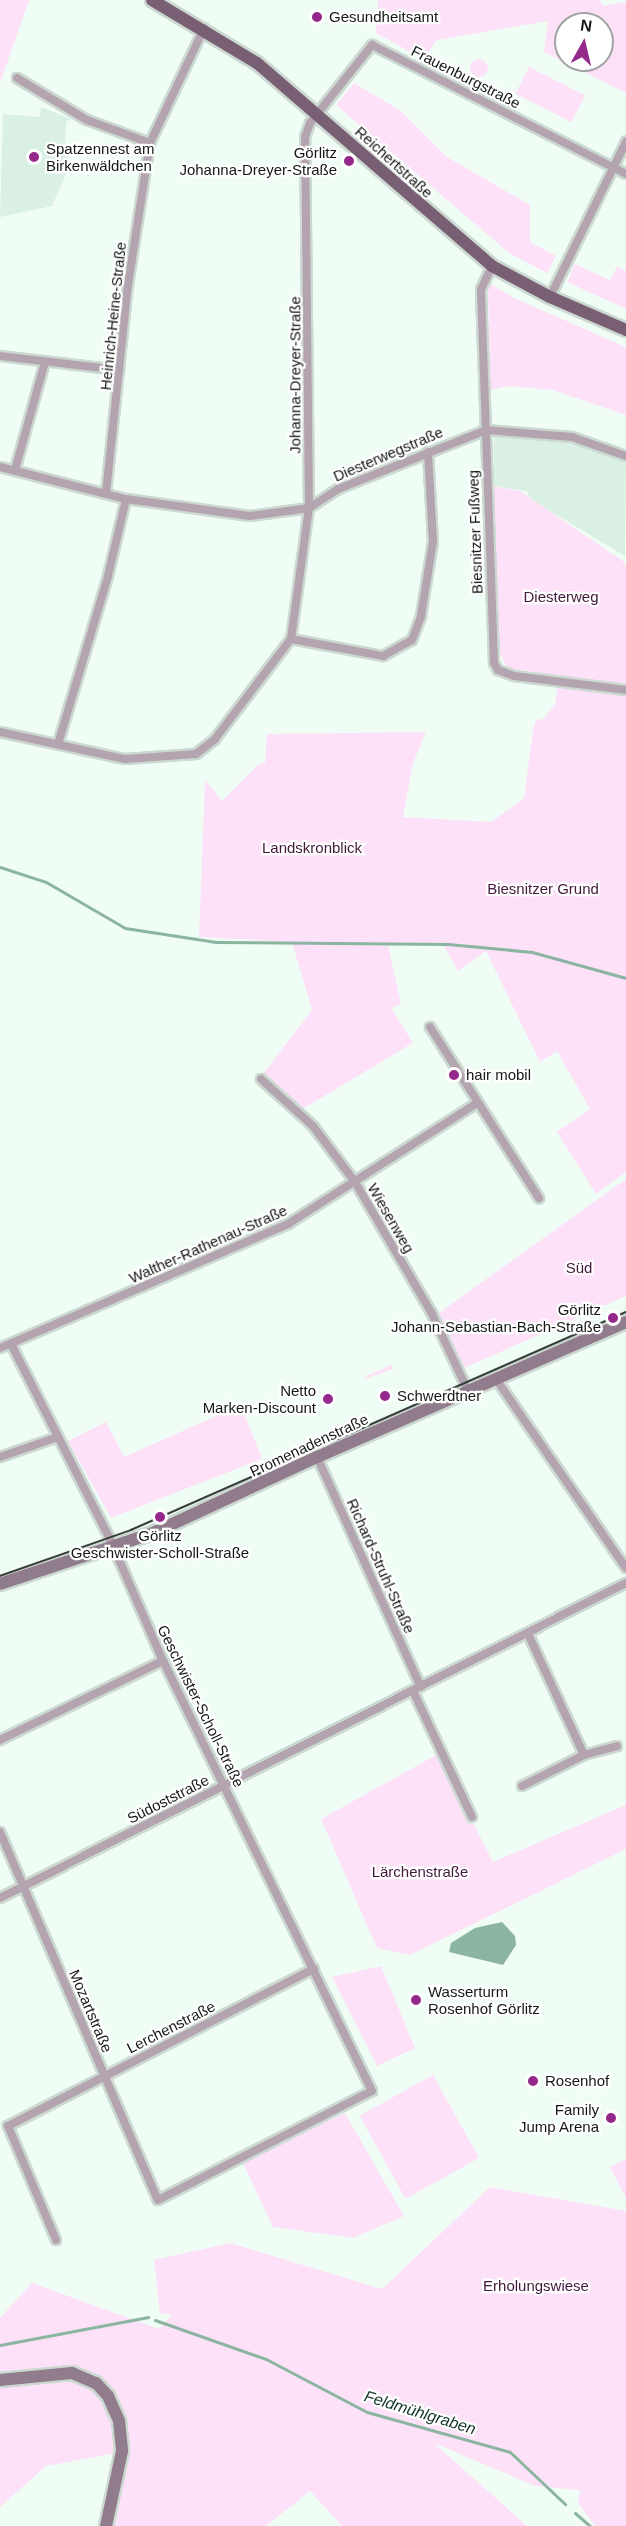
<!DOCTYPE html>
<html>
<head>
<meta charset="utf-8">
<style>
  body { margin:0 }
  #map { position:relative; width:626px; height:2526px; overflow:hidden; background:#effdf5; font-family:Helvetica,sans-serif }
  div>[style] { position:absolute }
  [style*='--x'] { left:calc(var(--x)*1px); top:calc(var(--y)*1px); width:calc(var(--w)*1px); rotate:calc(var(--a)*1deg) }
  .built>* { inset:0; background:#daf0e5 }
  .green>* { inset:0; background:#fde1f9; transform-origin:0 0 }
  .round { border-radius:50% }
  .water>* { inset:0; background:#8cb5a1 }
  .stream>* { height:3px; margin:-1.5px; padding:0 1.5px; transform-origin:1.5px; border-radius:1.5px; background:#8cb5a1 }
  .roads { filter:drop-shadow(2px 0 #ccd9d1) drop-shadow(-2px 0 #ccd9d1) drop-shadow(0 2px #ccd9d1) drop-shadow(0 -2px #ccd9d1) }
  .street>* { height:8px; margin:-4px; padding:0 4px; transform-origin:4px; border-radius:4px; background:#b3a4b0 }
  .secondary>* { height:12px; margin:-6px; padding:0 6px; transform-origin:6px; border-radius:6px; background:#917c8d }
  .primary>* { height:12px; margin:-6px; padding:0 6px; transform-origin:6px; border-radius:6px; background:#785f74 }
  .tram>* { height:1.5px; margin:-0.75px; padding:0 0.75px; transform-origin:0.75px; border-radius:0.75px; background:#39403c }
  .dots>* { width:16px; height:16px; translate:-50% -50%; box-sizing:border-box; border:3px solid #fff; border-radius:50% }
  span { translate:-50% -50%; white-space:nowrap; text-align:center; line-height:1.15; -webkit-text-stroke:4.5px #fff; paint-order:stroke }
  .poi-label { font-size:15px; color:#141916 }
  .left { translate:0 -50%; text-align:left }
  .right { translate:-100% -50%; text-align:right }
  .street-label { font-size:15px; color:#141916 }
  .park-label { font-size:15px; color:#42193d }
  .water-label { font-size:16px; color:#103526; font-style:italic }
  .north { position:absolute; left:554px; top:12px; width:60px; height:60px; box-sizing:border-box; background:#fff; border:2px solid #a1a3a2; border-radius:50%; rotate:8deg; font-size:16px; font-weight:700; line-height:24px; text-align:center; color:#141916 }
  .north::after { content:''; display:block; margin:auto; width:21px; height:27px; background:#94298b; clip-path:polygon(50% 0,100% 100%,50% 72%,0 100%) }
</style>
</head>
<body>
<div id="map">
  <div class="built">
    <div style="clip-path:polygon(41px 107px,71px 119px,66px 122px,65px 146px,68px 147px,69px 167px,52px 206px,0 217px,3px 114px,40px 117px)"></div>
    <div style="clip-path:polygon(494px 434px,518px 434px,567px 442px,626px 461px,625px 556px,530px 499px,527px 491px,493px 486px)"></div>
  </div>
  <div class="green">
    <div style="clip-path:polygon(0 0,29px 0,0 83px)"></div>
    <div style="clip-path:polygon(evenodd,378px 0,600px 0,603px 6px,626px 2px,626px 93px,544px 52px,548px 21px,437px 40px,423px 59px,376px 33px,378px 0,566px 24px,602px 24px,602px 60px,566px 60px,566px 24px)"></div>
    <div class="round" style="left:470px;top:59px;width:18px;height:18px"></div>
    <div style="left:529px;top:67px;width:63px;height:30px;rotate:27deg"></div>
    <div style="clip-path:polygon(354px 83px,401px 111px,447px 157px,530px 205px,530px 242px,556px 256px,547px 273px,509px 253px,336px 105px)"></div>
    <div style="clip-path:polygon(575px 264px,610px 280px,617px 267px,626px 271px,626px 309px,567px 282px)"></div>
    <div style="clip-path:polygon(488px 282px,514px 298px,626px 347px,626px 415px,552px 390px,508px 386px,490px 390px)"></div>
    <div style="clip-path:polygon(493px 486px,520px 491px,623px 561px,626px 568px,626px 686px,507px 668px,498px 649px)"></div>
    <div style="clip-path:polygon(558px 685px,626px 695px,626px 1172px,596px 1194px,557px 1132px,590px 1109px,557px 1051px,540px 1062px,486px 951px,458px 971px,442px 943px,388px 945px,401px 1004px,391px 1008px,413px 1043px,301px 1110px,262px 1075px,312px 1010px,292px 942px,199px 937px,205px 780px,222px 801px,259px 764px,265px 763px,267px 734px,426px 732px,413px 763px,403px 817px,491px 822px,524px 798px,533px 730px,536px 720px,543px 719px,555px 704px)"></div>
    <div style="clip-path:polygon(626px 1179px,626px 1296px,462px 1369px,436px 1315px)"></div>
    <div style="clip-path:polygon(391px 1365px,393px 1369px,365px 1379px,366px 1376px)"></div>
    <div style="clip-path:polygon(241px 1405px,262px 1459px,111px 1518px,68px 1441px,106px 1422px,124px 1457px)"></div>
    <div style="clip-path:polygon(438px 1754px,493px 1862px,626px 1805px,626px 1849px,410px 1955px,377px 1948px,321px 1819px)"></div>
    <div style="clip-path:polygon(381px 1966px,415px 2048px,377px 2066px,332px 1977px)"></div>
    <div style="left:433px;top:2075px;width:95px;height:84px;rotate:61deg"></div>
    <div style="clip-path:polygon(345px 2113px,404px 2216px,353px 2238px,273px 2227px,242px 2161px)"></div>
    <div style="clip-path:polygon(626px 2159px,626px 2198px,610px 2167px)"></div>
    <div style="clip-path:polygon(490px 2187px,626px 2211px,626px 2526px,595px 2526px,578px 2503px,580px 2490px,535px 2486px,434px 2443px,527px 2526px,342px 2526px,310px 2491px,266px 2526px,115px 2526px,129px 2454px,117px 2453px,46px 2466px,0 2507px,0 2318px,32px 2283px,159px 2329px,172px 2314px,160px 2314px,154px 2260px,230px 2243px,382px 2289px)"></div>
  </div>
  <div class="water">
    <div style="clip-path:polygon(502px 1922px,515px 1936px,516px 1945px,503px 1965px,449px 1952px,451px 1943px,475px 1928px)"></div>
  </div>
  <div class="stream">
    <div style="--x:0;--y:867;--w:48;--a:18.1"></div>
    <div style="--x:46;--y:882;--w:91;--a:30.2"></div>
    <div style="--x:125;--y:928;--w:92;--a:8.7"></div>
    <div style="--x:216;--y:942;--w:232;--a:0.5"></div>
    <div style="--x:448;--y:944;--w:84;--a:5.4"></div>
    <div style="--x:532;--y:952;--w:98;--a:15.5"></div>
    <div style="--x:155;--y:2320;--w:118;--a:19.4"></div>
    <div style="--x:266;--y:2359;--w:114;--a:27.7"></div>
    <div style="--x:367;--y:2412;--w:148;--a:15.6"></div>
    <div style="--x:510;--y:2452;--w:76;--a:43.4"></div>
    <div style="--x:0;--y:2345;--w:151;--a:-10.7"></div>
    <div style="--x:575;--y:2513;--w:20;--a:41"></div>
  </div>
  <div class="roads">
    <div class="street">
      <div style="--x:17;--y:78;--w:82;--a:31"></div>
      <div style="--x:87;--y:120;--w:67;--a:20.1"></div>
      <div style="--x:492;--y:266;--w:26;--a:115"></div>
      <div style="--x:481;--y:290;--w:373;--a:88"></div>
      <div style="--x:494;--y:663;--w:8;--a:60"></div>
      <div style="--x:498;--y:670;--w:17;--a:21"></div>
      <div style="--x:514;--y:676;--w:113;--a:7.1"></div>
      <div style="--x:550;--y:297;--w:173;--a:-63.9"></div>
      <div style="--x:0;--y:356;--w:120;--a:6.7"></div>
      <div style="--x:0;--y:467;--w:130;--a:14.3"></div>
      <div style="--x:126;--y:499;--w:125;--a:7.8"></div>
      <div style="--x:250;--y:516;--w:60;--a:-7.7"></div>
      <div style="--x:309;--y:508;--w:35;--a:-33"></div>
      <div style="--x:338;--y:489;--w:159;--a:-21.7"></div>
      <div style="--x:486;--y:430;--w:86;--a:4.7"></div>
      <div style="--x:572;--y:437;--w:57;--a:19.4"></div>
      <div style="--x:15;--y:470;--w:112;--a:-74.5"></div>
      <div style="--x:106;--y:493;--w:209;--a:-84"></div>
      <div style="--x:128;--y:285;--w:144;--a:-81.2"></div>
      <div style="--x:150;--y:143;--w:127;--a:-64.8"></div>
      <div style="--x:291;--y:639;--w:132;--a:-82.2"></div>
      <div style="--x:309;--y:508;--w:371;--a:-90.6"></div>
      <div style="--x:305;--y:137;--w:15;--a:-70"></div>
      <div style="--x:310;--y:123;--w:100;--a:-51.5"></div>
      <div style="--x:372;--y:45;--w:285;--a:26.9"></div>
      <div style="--x:291;--y:639;--w:94;--a:10.5"></div>
      <div style="--x:383;--y:656;--w:33;--a:-29"></div>
      <div style="--x:412;--y:640;--w:26;--a:-69"></div>
      <div style="--x:421;--y:616;--w:75;--a:-80.8"></div>
      <div style="--x:433;--y:542;--w:90;--a:-93.2"></div>
      <div style="--x:0;--y:732;--w:128;--a:12.2"></div>
      <div style="--x:125;--y:759;--w:71;--a:-4"></div>
      <div style="--x:196;--y:754;--w:24;--a:-38"></div>
      <div style="--x:215;--y:739;--w:126;--a:-52.8"></div>
      <div style="--x:58;--y:744;--w:175;--a:-73.4"></div>
      <div style="--x:108;--y:576;--w:79;--a:-76.8"></div>
      <div style="--x:430;--y:1027;--w:203;--a:57.5"></div>
      <div style="--x:261;--y:1079;--w:70;--a:42.1"></div>
      <div style="--x:313;--y:1126;--w:70;--a:53.1"></div>
      <div style="--x:355;--y:1182;--w:153;--a:59.7"></div>
      <div style="--x:432;--y:1314;--w:85;--a:64.9"></div>
      <div style="--x:0;--y:1348;--w:314;--a:-23.3"></div>
      <div style="--x:288;--y:1224;--w:224;--a:-32.6"></div>
      <div style="--x:496;--y:1379;--w:229;--a:55.5"></div>
      <div style="--x:0;--y:1457;--w:61;--a:-19"></div>
      <div style="--x:317;--y:1457;--w:252;--a:65.7"></div>
      <div style="--x:413;--y:1691;--w:139;--a:64.9"></div>
      <div style="--x:0;--y:1740;--w:181;--a:-25.9"></div>
      <div style="--x:584;--y:1755;--w:34;--a:-15"></div>
      <div style="--x:522;--y:1786;--w:69;--a:-26.6"></div>
      <div style="--x:584;--y:1755;--w:133;--a:-114.8"></div>
      <div style="--x:0;--y:1832;--w:400;--a:66.8"></div>
      <div style="--x:158;--y:2200;--w:240;--a:-27"></div>
      <div style="--x:372;--y:2091;--w:478;--a:-115.9"></div>
      <div style="--x:163;--y:1661;--w:133;--a:-113.5"></div>
      <div style="--x:110;--y:1539;--w:219;--a:-116.9"></div>
      <div style="--x:0;--y:1898;--w:701;--a:-26.71"></div>
      <div style="--x:56;--y:2240;--w:124;--a:-112.8"></div>
      <div style="--x:8;--y:2126;--w:344;--a:-27.2"></div>
    </div>
    <div class="secondary">
      <div style="--x:0;--y:1584;--w:161;--a:-18.4"></div>
      <div style="--x:153;--y:1533;--w:181;--a:-24.9"></div>
      <div style="--x:317;--y:1457;--w:337;--a:-23.6"></div>
      <div style="--x:0;--y:2380;--w:72;--a:-5.6"></div>
      <div style="--x:72;--y:2373;--w:26;--a:23"></div>
      <div style="--x:96;--y:2383;--w:18;--a:47"></div>
      <div style="--x:108;--y:2396;--w:27;--a:66"></div>
      <div style="--x:119;--y:2421;--w:30;--a:84"></div>
      <div style="--x:122;--y:2451;--w:77;--a:102"></div>
    </div>
    <div class="primary">
      <div style="--x:152;--y:0;--w:122;--a:31"></div>
      <div style="--x:257;--y:63;--w:311;--a:40.8"></div>
      <div style="--x:492;--y:266;--w:66;--a:28.1"></div>
      <div style="--x:550;--y:297;--w:83;--a:23.5"></div>
    </div>
  </div>
  <div class="tram">
    <div style="--x:0;--y:1576;--w:139;--a:-19.3"></div>
    <div style="--x:131;--y:1530;--w:541;--a:-23.77"></div>
  </div>
  <div class="dots">
    <div style="left:317px;top:17px;background:#94298b"></div>
    <div style="left:34px;top:157px;background:#94298b"></div>
    <div style="left:349px;top:161px;background:#94298b"></div>
    <div style="left:454px;top:1075px;background:#94298b"></div>
    <div style="left:613px;top:1318px;background:#94298b"></div>
    <div style="left:385px;top:1396px;background:#94298b"></div>
    <div style="left:328px;top:1399px;background:#94298b"></div>
    <div style="left:160px;top:1517px;background:#94298b"></div>
    <div style="left:416px;top:2000px;background:#94298b"></div>
    <div style="left:533px;top:2081px;background:#94298b"></div>
    <div style="left:611px;top:2118px;background:#94298b"></div>
  </div>
  <div class="poi-label">
    <span class="left" style="left:329px;top:17px">Gesundheitsamt</span>
    <span class="left" style="left:46px;top:157px">Spatzennest am<br>Birkenwäldchen</span>
    <span class="right" style="left:337px;top:161px">Görlitz<br>Johanna-Dreyer-Straße</span>
    <span class="left" style="left:466px;top:1075px">hair mobil</span>
    <span class="right" style="left:601px;top:1318px">Görlitz<br>Johann-Sebastian-Bach-Straße</span>
    <span class="right" style="left:316px;top:1399px">Netto<br>Marken-Discount</span>
    <span class="left" style="left:397px;top:1396px">Schwerdtner</span>
    <span style="left:160px;top:1544px">Görlitz<br>Geschwister-Scholl-Straße</span>
    <span class="left" style="left:428px;top:2000px">Wasserturm<br>Rosenhof Görlitz</span>
    <span class="left" style="left:545px;top:2081px">Rosenhof</span>
    <span class="right" style="left:599px;top:2118px">Family<br>Jump Arena</span>
  </div>
  <div class="street-label">
    <span style="left:466px;top:77px;rotate:27deg">Frauenburgstraße</span>
    <span style="left:394px;top:162px;rotate:42deg">Reichertstraße</span>
    <span style="left:113px;top:316px;rotate:-84deg">Heinrich-Heine-Straße</span>
    <span style="left:295px;top:375px;rotate:-90deg">Johanna-Dreyer-Straße</span>
    <span style="left:388px;top:454px;rotate:-23deg">Diesterwegstraße</span>
    <span style="left:475px;top:532px;rotate:-92deg">Biesnitzer Fußweg</span>
    <span style="left:391px;top:1218px;rotate:60deg">Wiesenweg</span>
    <span style="left:208px;top:1244px;rotate:-24deg">Walther-Rathenau-Straße</span>
    <span style="left:309px;top:1445px;rotate:-25deg">Promenadenstraße</span>
    <span style="left:381px;top:1566px;rotate:66deg">Richard-Struhl-Straße</span>
    <span style="left:201px;top:1706px;rotate:64deg">Geschwister-Scholl-Straße</span>
    <span style="left:168px;top:1799px;rotate:-27deg">Südoststraße</span>
    <span style="left:91px;top:2011px;rotate:67deg">Mozartstraße</span>
    <span style="left:171px;top:2027px;rotate:-27deg">Lerchenstraße</span>
  </div>
  <div class="park-label">
    <span style="left:561px;top:597px">Diesterweg</span>
    <span style="left:312px;top:848px">Landskronblick</span>
    <span style="left:543px;top:889px">Biesnitzer Grund</span>
    <span style="left:579px;top:1268px">Süd</span>
    <span style="left:420px;top:1872px">Lärchenstraße</span>
    <span style="left:536px;top:2286px">Erholungswiese</span>
  </div>
  <div class="water-label">
    <span style="left:420px;top:2413px;rotate:17deg">Feldmühlgraben</span>
  </div>
  <div class="north">N</div>
</div>
</body>
</html>
